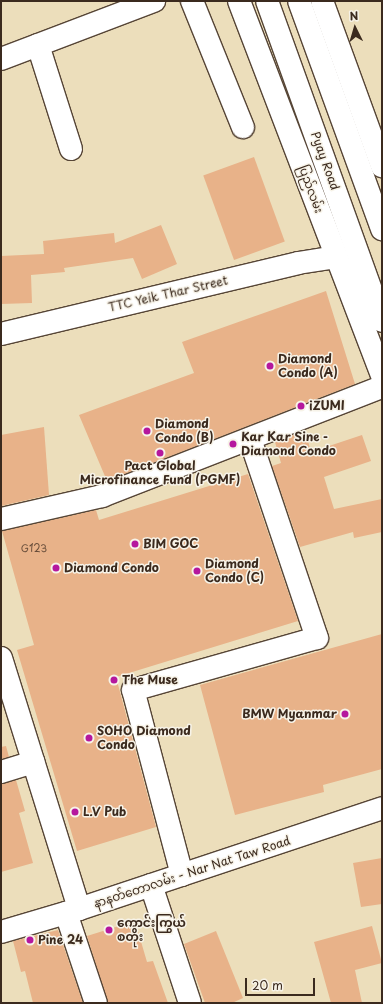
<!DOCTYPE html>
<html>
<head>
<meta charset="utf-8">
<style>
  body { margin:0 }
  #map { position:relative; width:383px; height:1004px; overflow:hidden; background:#ecdebb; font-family:"Playpen Sans","Noto Sans Myanmar",sans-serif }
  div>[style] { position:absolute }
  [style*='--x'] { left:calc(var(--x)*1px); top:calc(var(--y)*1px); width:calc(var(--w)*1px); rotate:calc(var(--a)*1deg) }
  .building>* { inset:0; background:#e8b289; transform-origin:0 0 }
  .roads { filter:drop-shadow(1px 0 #564536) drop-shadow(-1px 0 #564536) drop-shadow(0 1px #564536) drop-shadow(0 -1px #564536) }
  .minor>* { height:22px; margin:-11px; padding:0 11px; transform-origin:11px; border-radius:11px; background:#fff }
  .major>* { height:22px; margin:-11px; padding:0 11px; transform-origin:11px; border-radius:11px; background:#fff }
  .highway>* { height:22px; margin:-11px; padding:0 11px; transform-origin:11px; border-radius:11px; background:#fff }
  .dots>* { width:11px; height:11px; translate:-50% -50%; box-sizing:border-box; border:2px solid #f7f3e8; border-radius:50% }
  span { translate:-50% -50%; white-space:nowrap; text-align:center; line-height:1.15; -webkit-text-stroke:3px #f7f3e8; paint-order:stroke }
  .number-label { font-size:10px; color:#664c39 }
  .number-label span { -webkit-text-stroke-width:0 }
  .street-label { font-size:12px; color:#3b2a1e }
  .poi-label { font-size:12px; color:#3b2a1e; font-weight:700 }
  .left { translate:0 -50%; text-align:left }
  .right { translate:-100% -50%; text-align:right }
  .frame { position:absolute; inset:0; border:2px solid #3b2a1e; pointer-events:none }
  .north { position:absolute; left:335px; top:8px; width:40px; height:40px; -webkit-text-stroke:3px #f7f3e8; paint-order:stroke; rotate:355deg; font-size:11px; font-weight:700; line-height:16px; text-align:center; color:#3b2a1e }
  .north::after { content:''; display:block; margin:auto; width:14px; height:18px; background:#3b2a1e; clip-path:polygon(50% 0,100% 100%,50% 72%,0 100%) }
  .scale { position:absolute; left:245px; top:978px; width:70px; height:18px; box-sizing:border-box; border:2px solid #3b2a1e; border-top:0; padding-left:5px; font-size:12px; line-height:14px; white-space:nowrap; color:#3b2a1e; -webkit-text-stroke:3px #f7f3e8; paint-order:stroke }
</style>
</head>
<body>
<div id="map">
  <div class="building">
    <div style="left:254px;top:157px;width:90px;height:54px;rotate:70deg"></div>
    <div style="clip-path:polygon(161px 225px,177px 264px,142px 279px,133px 258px,64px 268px,65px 272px,31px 275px,32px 303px,1px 304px,1px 256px,44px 254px,43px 241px,114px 233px,115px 243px)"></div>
    <div style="clip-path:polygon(326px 291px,355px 384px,107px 481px,79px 415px,194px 373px,182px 342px)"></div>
    <div style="clip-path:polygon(44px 427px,49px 495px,1px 506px,1px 435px)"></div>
    <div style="clip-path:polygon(305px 430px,311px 452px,362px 435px,371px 461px,324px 477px,334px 509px,382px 499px,382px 532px,354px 538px,353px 532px,300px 547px,272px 466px,281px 463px,275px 442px)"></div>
    <div style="clip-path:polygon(248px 474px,298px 621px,116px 677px,156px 827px,77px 851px,17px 650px,34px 645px,2px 531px,96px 510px,99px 520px)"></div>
    <div style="clip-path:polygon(382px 634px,382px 769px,323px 785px,324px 792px,235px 815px,200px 685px)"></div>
    <div style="clip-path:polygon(6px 746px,9px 757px,1px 759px,1px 747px)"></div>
    <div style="clip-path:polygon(16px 780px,25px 811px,19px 813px,33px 863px,1px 872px,1px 784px)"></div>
    <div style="clip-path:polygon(382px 858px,382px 904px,361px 907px,353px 863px)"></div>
    <div style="clip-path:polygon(135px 921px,147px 962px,153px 961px,168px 1003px,108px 1003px,87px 936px)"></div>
    <div style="clip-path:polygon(372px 926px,382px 963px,355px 970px,362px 1003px,331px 1003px,314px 942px)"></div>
    <div style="clip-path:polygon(58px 930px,83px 1003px,33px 1003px,25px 971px,21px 972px,13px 941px)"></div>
    <div style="clip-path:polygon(216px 931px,243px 998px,232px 1003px,205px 1003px,184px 944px)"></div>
  </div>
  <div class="roads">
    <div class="minor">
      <div style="--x:192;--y:1;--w:136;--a:68"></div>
      <div style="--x:38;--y:45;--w:109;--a:72.4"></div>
      <div style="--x:1;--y:59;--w:164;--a:-20.8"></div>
      <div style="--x:1;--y:334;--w:305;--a:-13.4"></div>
      <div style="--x:298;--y:263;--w:38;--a:-9"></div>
      <div style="--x:1;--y:519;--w:104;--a:-12.8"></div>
      <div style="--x:102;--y:496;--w:300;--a:-21.3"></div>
      <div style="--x:1;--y:658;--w:263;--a:72.7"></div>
      <div style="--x:1;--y:772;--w:34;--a:-17"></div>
      <div style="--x:182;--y:875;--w:191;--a:-104.8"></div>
      <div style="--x:133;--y:690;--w:191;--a:-15.8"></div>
      <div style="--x:317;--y:638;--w:210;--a:-108.6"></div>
      <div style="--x:151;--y:885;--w:124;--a:71.7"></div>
      <div style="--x:66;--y:913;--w:95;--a:71.6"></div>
    </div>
    <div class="major">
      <div style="--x:239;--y:1;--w:401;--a:69.1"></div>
      <div style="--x:322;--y:1;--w:176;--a:70"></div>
      <div style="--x:1;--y:932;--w:81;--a:-16.4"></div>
      <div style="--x:79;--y:909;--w:319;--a:-18.4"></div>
    </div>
    <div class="highway">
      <div style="--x:267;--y:1;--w:340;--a:70.2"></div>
      <div style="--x:299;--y:1;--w:243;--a:70"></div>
    </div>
  </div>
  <div class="dots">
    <div style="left:270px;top:366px;background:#b5179e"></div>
    <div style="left:301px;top:406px;background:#b5179e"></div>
    <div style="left:147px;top:431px;background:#b5179e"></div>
    <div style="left:233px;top:444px;background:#b5179e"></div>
    <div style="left:160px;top:453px;background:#b5179e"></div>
    <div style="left:135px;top:544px;background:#b5179e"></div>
    <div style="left:56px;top:568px;background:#b5179e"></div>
    <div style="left:197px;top:571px;background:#b5179e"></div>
    <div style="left:114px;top:680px;background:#b5179e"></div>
    <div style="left:345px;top:714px;background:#b5179e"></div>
    <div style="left:89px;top:738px;background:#b5179e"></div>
    <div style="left:75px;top:812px;background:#b5179e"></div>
    <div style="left:109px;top:930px;background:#b5179e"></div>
    <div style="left:30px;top:940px;background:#b5179e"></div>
  </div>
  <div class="number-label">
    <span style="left:34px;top:548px">G123</span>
  </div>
  <div class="street-label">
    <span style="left:325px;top:161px;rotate:70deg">Pyay Road</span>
    <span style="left:311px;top:189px;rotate:70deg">ပြည်လမ်း</span>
    <span style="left:168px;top:294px;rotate:-13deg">TTC Yeik Thar Street</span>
    <span style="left:192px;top:872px;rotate:-18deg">နာနတ်တောလမ်း - Nar Nat Taw Road</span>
  </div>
  <div class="poi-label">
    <span class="left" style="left:278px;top:366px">Diamond<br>Condo (A)</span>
    <span class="left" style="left:309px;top:406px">iZUMI</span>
    <span class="left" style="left:155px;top:431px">Diamond<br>Condo (B)</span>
    <span class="left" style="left:241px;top:444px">Kar Kar Sine -<br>Diamond Condo</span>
    <span style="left:160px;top:473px">Pact Global<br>Microfinance Fund (PGMF)</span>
    <span class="left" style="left:143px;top:544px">BIM GOC</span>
    <span class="left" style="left:205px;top:571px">Diamond<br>Condo (C)</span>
    <span class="left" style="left:64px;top:568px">Diamond Condo</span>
    <span class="left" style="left:122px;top:680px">The Muse</span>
    <span class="right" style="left:337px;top:714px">BMW Myanmar</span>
    <span class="left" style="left:97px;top:738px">SOHO Diamond<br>Condo</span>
    <span class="left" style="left:83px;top:812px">L.V Pub</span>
    <span class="left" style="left:117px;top:930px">ကောင်းကြွယ်<br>စတိုး</span>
    <span class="left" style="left:38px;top:940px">Pine 24</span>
  </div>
  <div class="frame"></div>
  <div class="north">N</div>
  <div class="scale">20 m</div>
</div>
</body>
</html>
